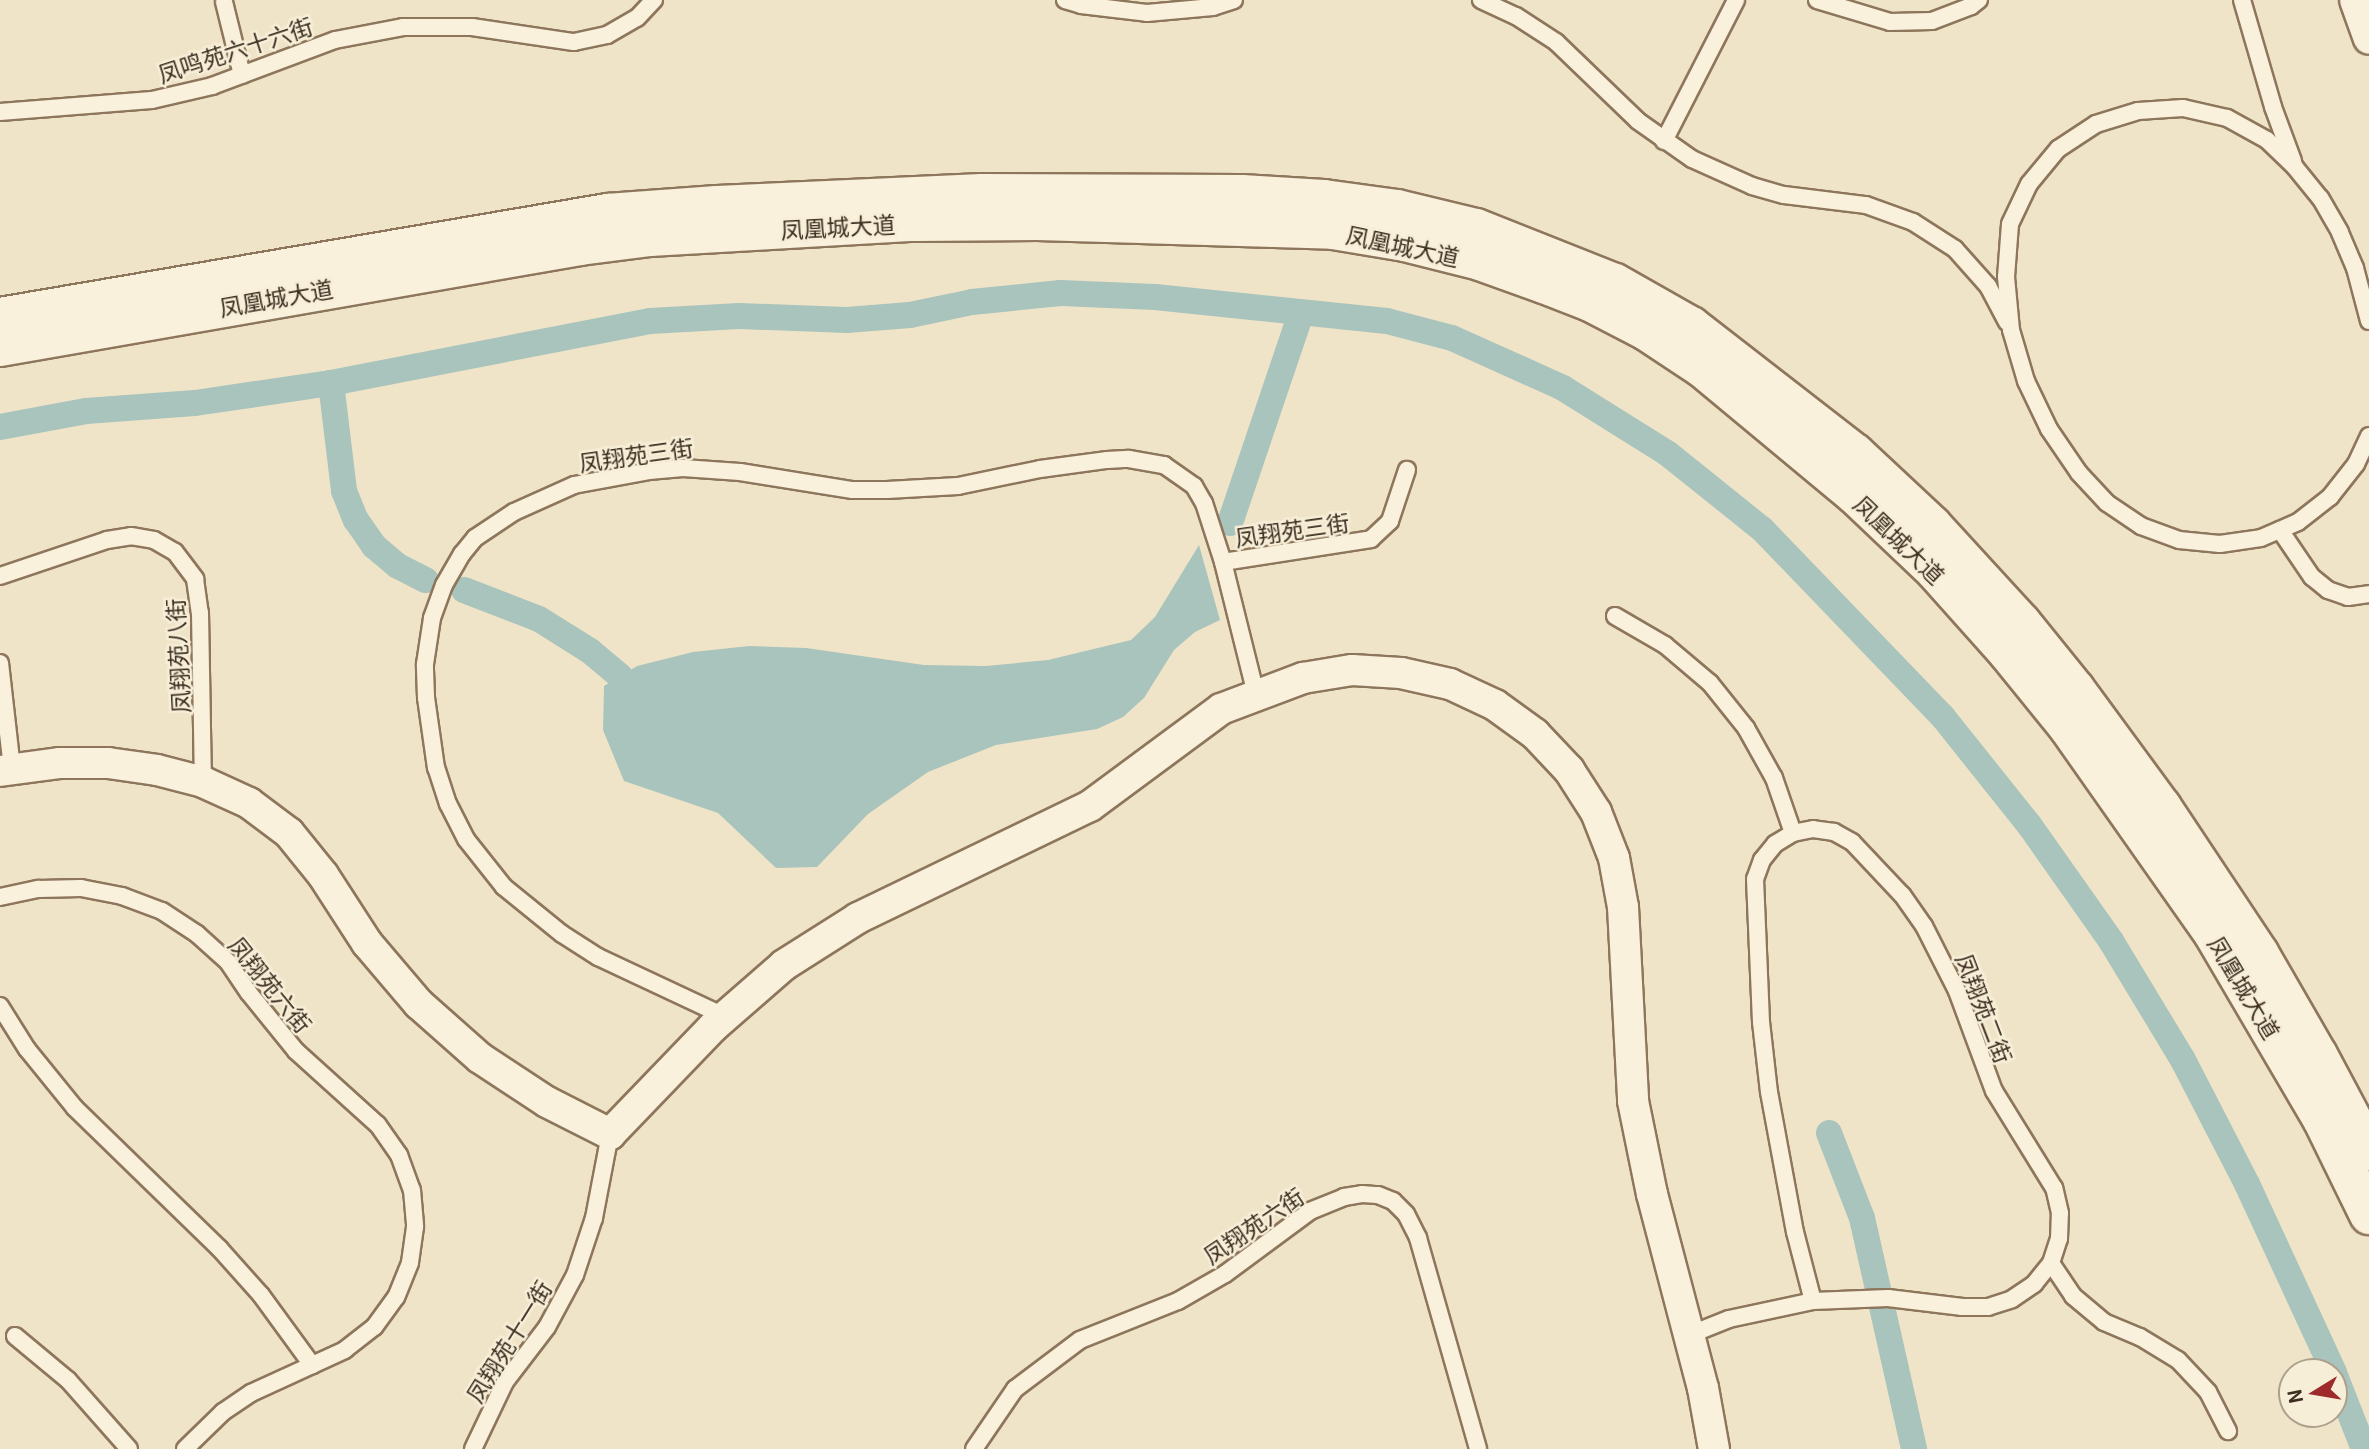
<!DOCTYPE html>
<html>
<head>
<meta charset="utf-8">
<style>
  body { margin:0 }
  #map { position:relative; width:2369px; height:1449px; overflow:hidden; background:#f0e4c8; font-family:Georgia,"Noto Sans SC",serif }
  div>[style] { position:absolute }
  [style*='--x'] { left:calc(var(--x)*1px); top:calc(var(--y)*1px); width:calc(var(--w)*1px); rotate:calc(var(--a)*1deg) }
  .water>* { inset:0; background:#a9c4bc }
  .canal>* { height:26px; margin:-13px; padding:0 13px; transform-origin:13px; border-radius:13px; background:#a9c4bc }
  .roads { filter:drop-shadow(2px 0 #8d765c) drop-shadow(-2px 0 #8d765c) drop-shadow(0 2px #8d765c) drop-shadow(0 -2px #8d765c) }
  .service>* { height:16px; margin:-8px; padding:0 8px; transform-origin:8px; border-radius:8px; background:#faf1dc }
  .minor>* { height:30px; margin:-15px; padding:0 15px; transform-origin:15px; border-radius:15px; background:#faf1dc }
  .secondary>* { height:38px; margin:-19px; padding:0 19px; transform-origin:19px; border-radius:19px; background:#faf1dc }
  span { translate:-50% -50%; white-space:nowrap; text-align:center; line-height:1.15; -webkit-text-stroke:5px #f7eed8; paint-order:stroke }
  .street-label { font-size:23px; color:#3d2e20 }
  .north { position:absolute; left:2278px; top:1358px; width:70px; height:70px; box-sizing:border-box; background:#f7eed8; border:2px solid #ada18e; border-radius:50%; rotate:259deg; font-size:19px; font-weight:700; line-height:28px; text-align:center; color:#3d2e20 }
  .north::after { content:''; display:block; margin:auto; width:24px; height:32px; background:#9e2a2b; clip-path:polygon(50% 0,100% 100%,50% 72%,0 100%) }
</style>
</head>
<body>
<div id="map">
  <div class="water">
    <div style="clip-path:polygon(1199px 545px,1220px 620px,1195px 632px,1174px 650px,1144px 698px,1123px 717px,1097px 729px,996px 745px,928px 772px,868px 814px,817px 867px,776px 868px,718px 813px,624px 781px,603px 730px,604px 686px,637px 666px,693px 652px,749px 646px,806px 648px,924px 665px,986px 666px,1048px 660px,1131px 640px,1155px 617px)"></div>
  </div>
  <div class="canal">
    <div style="--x:331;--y:383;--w:109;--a:83.1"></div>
    <div style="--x:344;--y:491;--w:31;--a:68"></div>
    <div style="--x:356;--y:520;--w:32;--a:55"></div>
    <div style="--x:374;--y:546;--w:31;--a:40"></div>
    <div style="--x:398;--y:566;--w:31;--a:27"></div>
    <div style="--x:0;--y:427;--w:87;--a:-10.5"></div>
    <div style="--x:86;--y:411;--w:109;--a:-4.2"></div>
    <div style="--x:195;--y:403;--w:137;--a:-8.4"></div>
    <div style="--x:331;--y:383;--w:325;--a:-11"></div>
    <div style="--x:650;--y:321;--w:89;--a:-3.2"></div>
    <div style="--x:739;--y:316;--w:108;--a:2.1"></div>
    <div style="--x:847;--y:320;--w:63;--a:-4.5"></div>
    <div style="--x:910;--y:315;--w:63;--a:-11.8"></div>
    <div style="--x:972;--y:302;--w:89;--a:-5.8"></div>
    <div style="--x:1061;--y:293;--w:94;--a:2.4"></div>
    <div style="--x:1155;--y:297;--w:233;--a:5.9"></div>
    <div style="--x:1387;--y:321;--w:67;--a:14.7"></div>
    <div style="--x:1452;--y:338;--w:122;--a:24.2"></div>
    <div style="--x:1563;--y:388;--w:123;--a:32"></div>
    <div style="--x:1667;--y:453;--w:122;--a:38.7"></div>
    <div style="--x:1762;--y:529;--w:261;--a:46.1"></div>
    <div style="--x:1943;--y:717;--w:139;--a:51.4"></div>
    <div style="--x:2030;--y:826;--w:141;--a:54.8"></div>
    <div style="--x:2111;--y:941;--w:139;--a:58.8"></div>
    <div style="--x:2183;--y:1060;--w:140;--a:62.7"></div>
    <div style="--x:2247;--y:1184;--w:207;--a:65.2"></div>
    <div style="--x:1230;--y:523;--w:222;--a:-71.3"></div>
    <div style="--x:464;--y:590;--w:80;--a:21.1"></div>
    <div style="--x:539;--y:619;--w:60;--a:32.1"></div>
    <div style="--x:590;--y:651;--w:39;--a:40"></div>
    <div style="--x:1829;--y:1133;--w:91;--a:68.8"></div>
    <div style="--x:1862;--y:1218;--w:237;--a:77.3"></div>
    <div style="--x:2334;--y:1373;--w:82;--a:68.5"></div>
  </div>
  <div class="roads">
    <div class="service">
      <div style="--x:1065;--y:0;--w:17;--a:17"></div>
      <div style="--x:1081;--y:5;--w:66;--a:6.9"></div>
      <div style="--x:1147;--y:13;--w:66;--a:-5.2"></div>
      <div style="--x:1213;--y:7;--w:22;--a:-18"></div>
      <div style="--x:1481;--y:0;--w:38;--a:25"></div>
      <div style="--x:1516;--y:16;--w:48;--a:33"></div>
      <div style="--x:1556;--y:42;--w:114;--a:43.9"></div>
      <div style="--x:1638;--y:121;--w:66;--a:35.1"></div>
      <div style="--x:1692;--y:159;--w:66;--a:24.2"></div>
      <div style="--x:1752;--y:186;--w:33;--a:16"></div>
      <div style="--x:1784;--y:195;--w:83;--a:7"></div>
      <div style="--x:1866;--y:205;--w:50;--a:19.9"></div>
      <div style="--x:1913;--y:222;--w:50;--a:32.7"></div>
      <div style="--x:1955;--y:249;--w:50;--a:48.3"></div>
      <div style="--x:1988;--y:286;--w:41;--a:62.2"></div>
      <div style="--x:1817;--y:0;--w:76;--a:16.8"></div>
      <div style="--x:1890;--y:22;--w:42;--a:-1.4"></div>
      <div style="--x:1932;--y:21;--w:42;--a:-21"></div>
      <div style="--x:1971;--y:6;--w:10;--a:-37"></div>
      <div style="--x:2242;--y:0;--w:111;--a:73.8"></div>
      <div style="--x:2273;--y:107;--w:58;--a:69.7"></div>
      <div style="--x:224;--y:2;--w:75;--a:76.1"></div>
      <div style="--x:0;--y:112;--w:152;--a:-4.5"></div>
      <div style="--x:152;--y:100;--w:62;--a:-13.1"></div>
      <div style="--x:212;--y:86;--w:131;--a:-20.5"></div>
      <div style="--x:335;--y:40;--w:69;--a:-10.8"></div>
      <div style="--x:403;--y:27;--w:69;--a:0"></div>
      <div style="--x:472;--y:27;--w:103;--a:8.4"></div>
      <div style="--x:574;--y:42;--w:34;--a:-12"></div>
      <div style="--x:607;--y:35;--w:34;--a:-30"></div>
      <div style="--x:637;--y:18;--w:25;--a:-47"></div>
      <div style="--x:1664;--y:141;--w:158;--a:-62.9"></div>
      <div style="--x:2369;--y:321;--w:55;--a:-104.8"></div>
      <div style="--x:2355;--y:268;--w:39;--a:-113"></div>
      <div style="--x:2340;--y:232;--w:39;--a:-120"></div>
      <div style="--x:2320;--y:198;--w:40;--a:-129"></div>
      <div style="--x:2295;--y:167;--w:39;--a:-136"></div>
      <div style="--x:2267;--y:140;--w:46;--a:-151.2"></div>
      <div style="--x:2227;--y:118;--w:45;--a:-167.2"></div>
      <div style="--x:2183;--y:108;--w:45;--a:176.2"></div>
      <div style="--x:2138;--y:111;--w:44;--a:162.8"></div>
      <div style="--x:2096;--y:124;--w:45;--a:146.7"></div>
      <div style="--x:2058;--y:149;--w:45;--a:129.6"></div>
      <div style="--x:2029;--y:184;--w:44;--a:115.4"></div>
      <div style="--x:2010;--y:224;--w:53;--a:94.3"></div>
      <div style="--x:2006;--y:277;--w:53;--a:84.6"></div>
      <div style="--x:2011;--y:330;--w:53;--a:73.6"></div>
      <div style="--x:2026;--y:381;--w:53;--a:64.4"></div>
      <div style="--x:2049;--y:429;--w:53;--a:55.7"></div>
      <div style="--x:2079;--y:473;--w:41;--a:47"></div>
      <div style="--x:2107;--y:503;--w:41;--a:34.1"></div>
      <div style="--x:2141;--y:526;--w:40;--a:20.2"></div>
      <div style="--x:2179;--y:540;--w:41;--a:5.6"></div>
      <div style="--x:2220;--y:544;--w:41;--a:-8.3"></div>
      <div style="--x:2261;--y:538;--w:40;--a:-23.4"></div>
      <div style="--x:2298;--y:522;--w:41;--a:-38"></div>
      <div style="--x:2330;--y:497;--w:42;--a:-51.8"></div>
      <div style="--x:2356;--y:464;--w:31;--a:-65"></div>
      <div style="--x:2280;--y:530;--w:57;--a:55.8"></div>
      <div style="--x:2312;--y:577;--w:21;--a:39"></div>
      <div style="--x:2328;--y:590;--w:21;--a:19"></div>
      <div style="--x:2348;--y:597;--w:21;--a:-8"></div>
      <div style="--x:1223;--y:562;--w:150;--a:-8.8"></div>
      <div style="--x:1371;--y:539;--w:26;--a:-43"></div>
      <div style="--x:1390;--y:521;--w:54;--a:-71.6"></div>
      <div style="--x:0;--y:576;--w:113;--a:-18.6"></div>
      <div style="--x:107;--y:540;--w:24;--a:-9"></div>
      <div style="--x:131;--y:536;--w:23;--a:10"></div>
      <div style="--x:154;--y:540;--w:24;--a:30"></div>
      <div style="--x:175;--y:552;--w:34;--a:53"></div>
      <div style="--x:195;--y:579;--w:34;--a:82"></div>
      <div style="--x:200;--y:613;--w:169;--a:89"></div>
      <div style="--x:1615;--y:616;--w:58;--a:30.1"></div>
      <div style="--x:1665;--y:645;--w:59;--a:40.2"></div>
      <div style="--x:1710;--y:683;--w:58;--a:51.3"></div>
      <div style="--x:1746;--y:728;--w:57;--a:60.8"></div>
      <div style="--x:1774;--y:778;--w:58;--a:70.9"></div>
      <div style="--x:0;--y:663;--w:106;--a:83.5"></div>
      <div style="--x:0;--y:897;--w:40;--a:-12"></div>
      <div style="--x:39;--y:889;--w:42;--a:-1.4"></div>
      <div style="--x:81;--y:888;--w:42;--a:11"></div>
      <div style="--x:122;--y:896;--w:43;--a:20.6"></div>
      <div style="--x:162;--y:911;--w:42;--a:33.3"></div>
      <div style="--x:197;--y:934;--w:42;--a:42.1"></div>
      <div style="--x:228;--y:962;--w:37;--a:56"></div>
      <div style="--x:249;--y:993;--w:75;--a:51"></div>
      <div style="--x:296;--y:1051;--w:110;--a:42.1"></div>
      <div style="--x:378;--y:1125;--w:37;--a:55"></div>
      <div style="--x:399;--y:1155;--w:37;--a:70"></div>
      <div style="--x:412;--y:1190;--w:37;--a:85"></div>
      <div style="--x:415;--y:1227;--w:36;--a:98"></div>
      <div style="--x:410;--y:1263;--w:37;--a:112"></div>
      <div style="--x:396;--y:1297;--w:37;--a:126"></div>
      <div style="--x:374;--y:1327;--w:37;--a:142"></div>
      <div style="--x:345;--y:1350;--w:103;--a:155.4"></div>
      <div style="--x:251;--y:1393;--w:34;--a:146"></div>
      <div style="--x:223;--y:1412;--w:53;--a:135.8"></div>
      <div style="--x:0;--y:1006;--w:51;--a:57.9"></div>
      <div style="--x:27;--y:1049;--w:76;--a:50.9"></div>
      <div style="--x:75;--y:1108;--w:201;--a:44.2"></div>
      <div style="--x:219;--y:1248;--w:63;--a:48.2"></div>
      <div style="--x:261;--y:1295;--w:87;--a:53.9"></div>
      <div style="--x:724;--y:1016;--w:139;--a:-154.9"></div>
      <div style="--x:598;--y:957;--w:43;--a:-147.4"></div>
      <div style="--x:562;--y:934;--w:75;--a:-141"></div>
      <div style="--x:504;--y:887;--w:61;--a:-128.4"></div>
      <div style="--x:466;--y:839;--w:39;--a:-117"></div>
      <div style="--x:448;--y:804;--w:38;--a:-108"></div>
      <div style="--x:436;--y:768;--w:71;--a:-98.1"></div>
      <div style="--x:426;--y:698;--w:34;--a:-92"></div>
      <div style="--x:425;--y:664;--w:47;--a:-81.3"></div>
      <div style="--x:432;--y:618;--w:35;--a:-70"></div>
      <div style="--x:444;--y:585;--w:36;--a:-60"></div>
      <div style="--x:462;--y:554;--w:21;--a:-51"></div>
      <div style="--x:475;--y:538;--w:47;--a:-33.7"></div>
      <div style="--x:514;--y:512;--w:66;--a:-24.2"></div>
      <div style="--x:574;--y:485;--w:76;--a:-10.6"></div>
      <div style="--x:649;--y:471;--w:34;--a:-5"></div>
      <div style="--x:683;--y:468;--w:57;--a:4"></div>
      <div style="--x:740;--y:472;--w:114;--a:9.1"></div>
      <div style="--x:853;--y:490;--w:34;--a:0"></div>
      <div style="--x:887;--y:490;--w:71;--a:-3.2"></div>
      <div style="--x:958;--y:486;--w:84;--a:-11.7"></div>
      <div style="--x:1040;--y:469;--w:68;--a:-7.7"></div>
      <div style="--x:1107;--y:460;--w:22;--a:-3"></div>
      <div style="--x:1129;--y:459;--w:36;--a:10"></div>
      <div style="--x:1164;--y:465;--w:37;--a:35"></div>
      <div style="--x:1194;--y:486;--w:20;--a:60"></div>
      <div style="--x:1204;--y:503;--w:62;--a:72.1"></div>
      <div style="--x:1223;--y:562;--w:136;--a:76"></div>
      <div style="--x:2051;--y:1263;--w:40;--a:56"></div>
      <div style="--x:2073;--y:1296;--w:40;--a:40"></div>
      <div style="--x:2104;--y:1322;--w:39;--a:23"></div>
      <div style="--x:2140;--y:1337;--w:44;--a:31.2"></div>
      <div style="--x:2178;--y:1360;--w:44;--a:46.8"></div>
      <div style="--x:2208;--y:1392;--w:44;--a:62.9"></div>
      <div style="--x:1689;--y:1335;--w:43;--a:-21.8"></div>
      <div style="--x:1729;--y:1319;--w:86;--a:-12.1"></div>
      <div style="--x:1813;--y:1301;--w:75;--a:-2.3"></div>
      <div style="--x:1888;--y:1298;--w:75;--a:6.9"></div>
      <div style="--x:1962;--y:1307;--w:26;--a:0"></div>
      <div style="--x:1988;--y:1307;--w:25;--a:-18"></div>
      <div style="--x:2012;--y:1299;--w:27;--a:-34"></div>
      <div style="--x:2034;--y:1284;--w:27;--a:-51"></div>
      <div style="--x:2051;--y:1263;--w:25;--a:-72"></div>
      <div style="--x:2059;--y:1239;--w:26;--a:-88"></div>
      <div style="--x:2060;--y:1213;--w:26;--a:-103"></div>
      <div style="--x:2054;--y:1188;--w:114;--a:-121.7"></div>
      <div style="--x:1994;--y:1091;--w:107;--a:-110.3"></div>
      <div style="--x:1957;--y:991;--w:73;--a:-116.9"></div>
      <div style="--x:1924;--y:926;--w:38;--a:-125"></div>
      <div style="--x:1902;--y:895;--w:73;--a:-133.3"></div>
      <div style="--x:1852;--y:842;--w:21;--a:-151"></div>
      <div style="--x:1834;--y:832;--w:21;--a:-172"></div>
      <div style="--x:1813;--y:829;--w:20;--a:169"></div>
      <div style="--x:1793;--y:833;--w:21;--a:149"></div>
      <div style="--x:1775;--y:844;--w:21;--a:129"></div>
      <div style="--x:1762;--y:860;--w:20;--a:110"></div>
      <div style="--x:1755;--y:879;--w:143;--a:87.6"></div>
      <div style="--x:1761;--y:1022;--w:70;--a:83.5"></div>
      <div style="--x:1769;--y:1092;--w:142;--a:79.5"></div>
      <div style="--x:1795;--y:1232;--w:71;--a:75.4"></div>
      <div style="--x:15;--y:1336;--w:69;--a:39.7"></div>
      <div style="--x:68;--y:1380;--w:92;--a:48.5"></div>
      <div style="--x:473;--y:1449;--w:74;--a:-64.5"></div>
      <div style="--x:505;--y:1382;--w:69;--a:-52.6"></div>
      <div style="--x:547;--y:1327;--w:59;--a:-61.7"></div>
      <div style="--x:575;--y:1275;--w:60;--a:-71.6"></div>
      <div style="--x:594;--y:1218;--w:86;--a:-79.2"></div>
      <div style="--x:974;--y:1449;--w:73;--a:-55.7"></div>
      <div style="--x:1015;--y:1389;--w:81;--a:-37"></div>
      <div style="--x:1080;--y:1340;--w:105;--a:-21.7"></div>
      <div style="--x:1178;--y:1301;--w:54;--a:-29.9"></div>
      <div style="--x:1225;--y:1274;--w:106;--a:-36.5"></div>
      <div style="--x:1310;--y:1211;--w:37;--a:-22"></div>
      <div style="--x:1344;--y:1197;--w:18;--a:-9"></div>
      <div style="--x:1362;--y:1194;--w:16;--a:4"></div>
      <div style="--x:1378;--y:1195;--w:16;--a:22"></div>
      <div style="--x:1393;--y:1201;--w:18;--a:45"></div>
      <div style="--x:1406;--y:1214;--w:27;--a:63"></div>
      <div style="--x:1418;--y:1238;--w:219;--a:74.1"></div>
    </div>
    <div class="minor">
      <div style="--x:2355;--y:0;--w:41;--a:70.3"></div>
      <div style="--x:0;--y:771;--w:61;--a:-7.6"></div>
      <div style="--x:60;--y:763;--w:48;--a:0"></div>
      <div style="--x:108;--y:763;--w:49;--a:8.1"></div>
      <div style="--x:157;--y:770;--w:48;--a:14.6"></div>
      <div style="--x:203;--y:782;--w:51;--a:24.5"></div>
      <div style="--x:249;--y:803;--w:50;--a:36.9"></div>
      <div style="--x:289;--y:833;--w:54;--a:51"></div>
      <div style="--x:323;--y:875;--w:81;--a:57.1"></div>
      <div style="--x:367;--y:943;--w:80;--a:49.6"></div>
      <div style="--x:419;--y:1004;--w:81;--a:41.5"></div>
      <div style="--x:480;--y:1058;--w:80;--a:33.3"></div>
      <div style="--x:547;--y:1102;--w:71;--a:26.9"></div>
      <div style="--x:610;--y:1134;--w:149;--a:-46.1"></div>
      <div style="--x:713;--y:1027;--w:94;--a:-41.1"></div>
      <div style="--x:784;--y:965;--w:88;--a:-32.4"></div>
      <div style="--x:858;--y:918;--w:258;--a:-25.8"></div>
      <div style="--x:1090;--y:806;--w:163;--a:-36.5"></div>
      <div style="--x:1221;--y:709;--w:88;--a:-20.7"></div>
      <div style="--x:1303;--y:678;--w:50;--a:-9.3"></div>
      <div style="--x:1352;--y:670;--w:49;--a:3.5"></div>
      <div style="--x:1401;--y:673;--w:50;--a:12.7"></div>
      <div style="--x:1450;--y:684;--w:50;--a:25"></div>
      <div style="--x:1495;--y:705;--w:49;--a:35.9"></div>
      <div style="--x:1535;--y:734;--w:50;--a:46.6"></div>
      <div style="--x:1569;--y:770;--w:50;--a:57.3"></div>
      <div style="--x:1596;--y:812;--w:49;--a:68.6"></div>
      <div style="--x:1614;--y:858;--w:50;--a:79.6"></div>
      <div style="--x:1623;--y:907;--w:194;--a:87"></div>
      <div style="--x:1633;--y:1101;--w:95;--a:78.5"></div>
      <div style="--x:1652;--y:1194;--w:201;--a:75.3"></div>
      <div style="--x:1703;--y:1388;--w:62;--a:79.8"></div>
    </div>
    <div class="secondary">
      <div style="--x:0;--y:317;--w:616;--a:-9.72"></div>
      <div style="--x:607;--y:213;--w:110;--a:-4.2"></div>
      <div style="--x:717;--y:205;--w:265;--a:-2.6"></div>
      <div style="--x:982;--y:193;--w:260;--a:0.2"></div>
      <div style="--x:1242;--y:194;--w:82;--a:3.5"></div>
      <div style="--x:1324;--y:199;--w:74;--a:7.8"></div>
      <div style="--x:1397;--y:209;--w:81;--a:13.5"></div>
      <div style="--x:1476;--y:228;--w:149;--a:21.6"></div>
      <div style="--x:1615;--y:283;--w:87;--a:29.5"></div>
      <div style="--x:1691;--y:326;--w:207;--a:37.8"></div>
      <div style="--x:1855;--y:453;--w:105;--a:43.1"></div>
      <div style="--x:1932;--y:525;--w:132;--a:47.5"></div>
      <div style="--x:2021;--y:622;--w:87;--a:51"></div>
      <div style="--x:2076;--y:690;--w:145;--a:53.7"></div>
      <div style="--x:2162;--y:807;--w:175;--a:56.4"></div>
      <div style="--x:2259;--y:953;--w:118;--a:60"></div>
      <div style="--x:2318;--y:1055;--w:109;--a:62"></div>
      <div style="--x:0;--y:347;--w:589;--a:-9.88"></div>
      <div style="--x:580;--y:246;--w:71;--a:-7.3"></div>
      <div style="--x:650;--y:237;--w:264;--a:-3.3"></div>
      <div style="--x:914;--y:222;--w:123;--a:-0.5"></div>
      <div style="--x:1037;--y:221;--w:296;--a:1.7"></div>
      <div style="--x:1333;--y:230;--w:73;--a:9.5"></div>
      <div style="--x:1405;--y:242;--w:77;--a:14.2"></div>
      <div style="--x:1480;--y:261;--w:68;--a:19.8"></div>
      <div style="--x:1544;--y:284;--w:49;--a:21.4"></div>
      <div style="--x:1590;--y:302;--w:63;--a:27.4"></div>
      <div style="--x:1646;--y:331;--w:67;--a:33.5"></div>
      <div style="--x:1702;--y:368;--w:199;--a:39.7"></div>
      <div style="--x:1855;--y:495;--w:110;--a:43.5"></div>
      <div style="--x:1935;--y:571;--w:110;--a:48.3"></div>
      <div style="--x:2008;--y:653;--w:95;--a:51"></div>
      <div style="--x:2068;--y:727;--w:254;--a:54.9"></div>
      <div style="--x:2214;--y:935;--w:213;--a:59.6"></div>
      <div style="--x:2322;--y:1119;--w:107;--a:63.9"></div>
    </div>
  </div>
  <div class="street-label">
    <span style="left:235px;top:49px;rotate:-18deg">凤鸣苑六十六街</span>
    <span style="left:838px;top:226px;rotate:-3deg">凤凰城大道</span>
    <span style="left:1403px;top:245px;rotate:12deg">凤凰城大道</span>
    <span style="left:276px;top:297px;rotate:-10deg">凤凰城大道</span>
    <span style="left:636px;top:454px;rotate:-8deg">凤翔苑三街</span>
    <span style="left:1292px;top:529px;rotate:-8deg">凤翔苑三街</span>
    <span style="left:1900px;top:539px;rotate:44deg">凤凰城大道</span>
    <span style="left:177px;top:656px;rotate:-93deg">凤翔苑八街</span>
    <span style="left:271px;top:984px;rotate:51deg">凤翔苑六街</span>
    <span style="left:2245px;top:987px;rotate:59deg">凤凰城大道</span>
    <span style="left:1985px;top:1008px;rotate:69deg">凤翔苑二街</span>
    <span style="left:1253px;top:1225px;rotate:-34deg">凤翔苑六街</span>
    <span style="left:508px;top:1341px;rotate:-58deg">凤翔苑十一街</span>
  </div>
  <div class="north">N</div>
</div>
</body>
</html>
